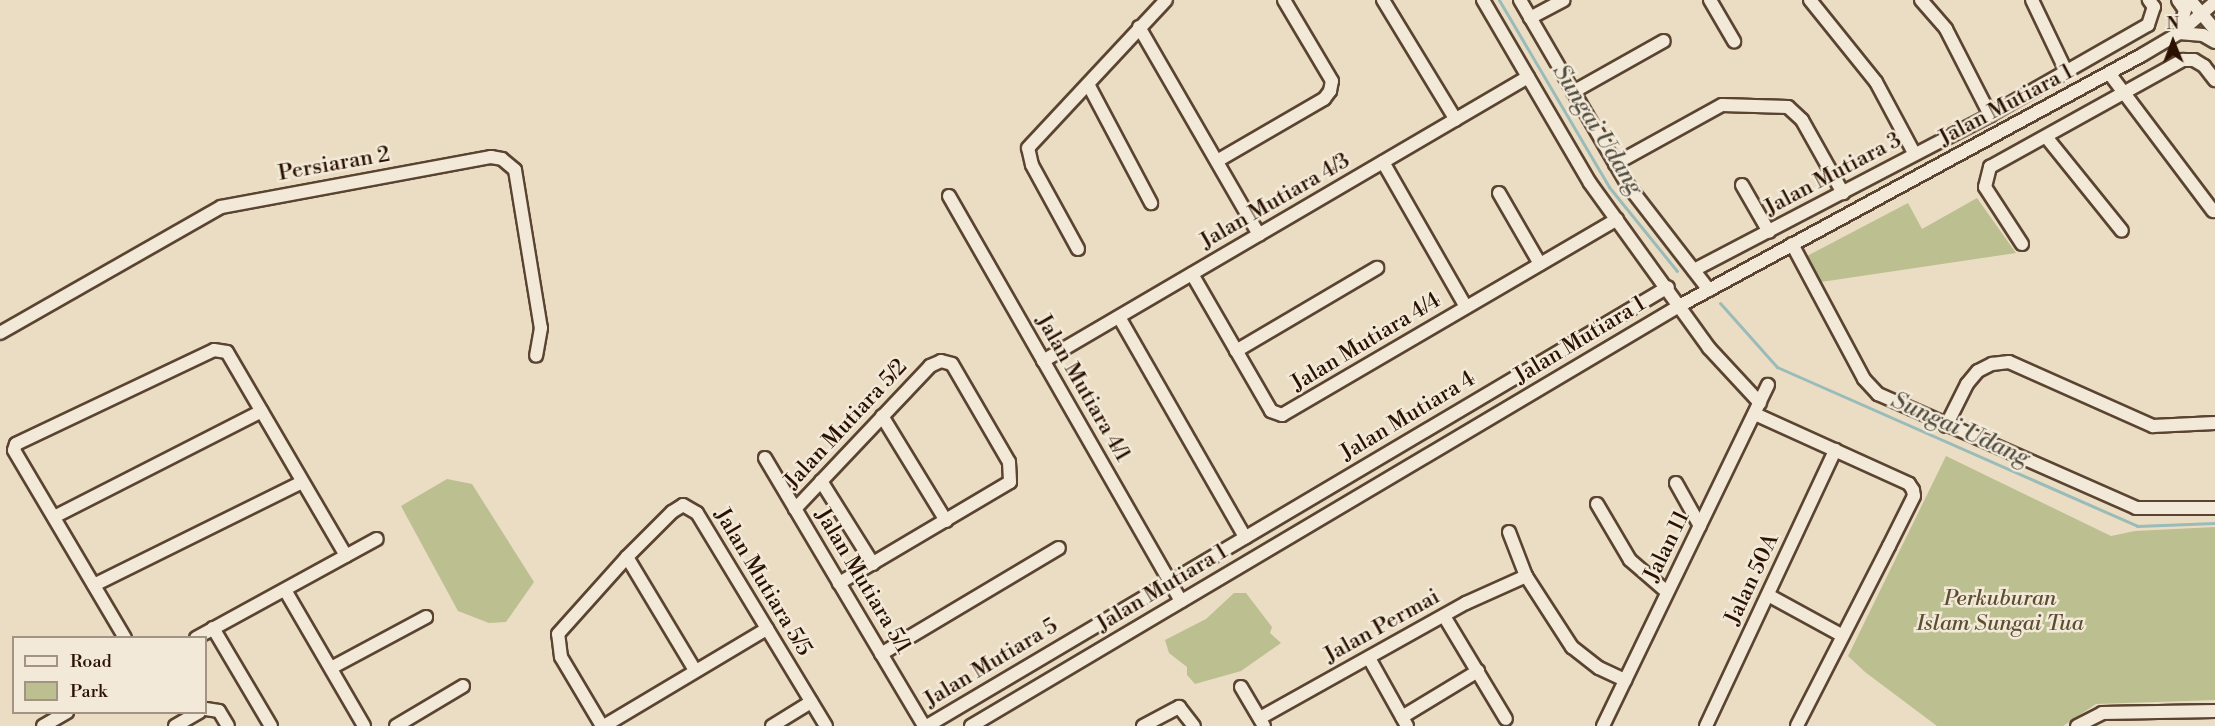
<!DOCTYPE html>
<html>
<head>
<meta charset="utf-8">
<style>
  body { margin:0 }
  #map { position:relative; width:2215px; height:726px; overflow:hidden; background:#ebddc3; font-family:"Libre Bodoni",serif }
  div>[style] { position:absolute }
  [style*='--x'] { left:calc(var(--x)*1px); top:calc(var(--y)*1px); width:calc(var(--w)*1px); rotate:calc(var(--a)*1deg) }
  .green>* { inset:0; background:#bcbf90 }
  .stream>* { height:3px; margin:-1.5px; padding:0 1.5px; transform-origin:1.5px; border-radius:1.5px; background:#99bbb9 }
  .roads { filter:drop-shadow(2px 0 #5a4431) drop-shadow(-2px 0 #5a4431) drop-shadow(0 2px #5a4431) drop-shadow(0 -2px #5a4431) }
  .minor>* { height:12px; margin:-6px; padding:0 6px; transform-origin:6px; border-radius:6px; background:#f2e9d8 }
  span { translate:-50% -50%; white-space:nowrap; text-align:center; line-height:1.15; -webkit-text-stroke:5px #f2e9d8; paint-order:stroke }
  .street-label { font-size:22px; color:#2a1100 }
  .park-label { font-size:22px; color:#5d4e32; font-style:italic }
  .water-label { font-size:24px; color:#514c41; font-style:italic }
  .legend { position:absolute; left:12px; top:636px; width:195px; height:78px; box-sizing:border-box; background:#f2e9d8; border:2px solid #a29382; margin:0; padding:8px 10px; list-style:none; font-size:18px; color:#2a1100 }
  .legend li { display:flex; align-items:center; gap:12px; height:30px }
  .legend b { width:30px; border:2px solid #a29382 }
  .north { position:absolute; left:2143px; top:12px; width:60px; height:60px; -webkit-text-stroke:4px #f2e9d8; paint-order:stroke; rotate:359deg; font-size:16px; font-weight:700; line-height:24px; text-align:center; color:#2a1100 }
  .north::after { content:''; display:block; margin:auto; width:21px; height:27px; background:#2a1100; clip-path:polygon(50% 0,100% 100%,50% 72%,0 100%) }
</style>
</head>
<body>
<div id="map">
  <div class="green">
    <div style="clip-path:polygon(1977px 198px,2016px 253px,1821px 282px,1807px 256px,1908px 203px,1922px 229px)"></div>
    <div style="clip-path:polygon(1946px 456px,2111px 536px,2135px 531px,2215px 527px,2215px 700px,2096px 704px,2063px 726px,1937px 726px,1865px 672px,1848px 656px)"></div>
    <div style="clip-path:polygon(447px 479px,472px 484px,534px 582px,506px 622px,489px 623px,458px 611px,401px 506px)"></div>
    <div style="clip-path:polygon(1234px 593px,1246px 593px,1272px 627px,1270px 633px,1281px 643px,1241px 671px,1195px 684px,1187px 675px,1187px 667px,1169px 653px,1165px 640px,1206px 619px)"></div>
  </div>
  <div class="stream">
    <div style="--x:1499;--y:0;--w:217;--a:59.5"></div>
    <div style="--x:1609;--y:187;--w:108;--a:51"></div>
    <div style="--x:1720;--y:303;--w:86;--a:48.3"></div>
    <div style="--x:1777;--y:367;--w:394;--a:23.8"></div>
    <div style="--x:2137;--y:526;--w:78;--a:-2.2"></div>
  </div>
  <div class="roads">
    <div class="minor">
      <div style="--x:1383;--y:0;--w:140;--a:58.7"></div>
      <div style="--x:1483;--y:0;--w:212;--a:59.7"></div>
      <div style="--x:1590;--y:183;--w:203;--a:54.2"></div>
      <div style="--x:1709;--y:348;--w:75;--a:47.2"></div>
      <div style="--x:1520;--y:0;--w:213;--a:59.8"></div>
      <div style="--x:1627;--y:184;--w:134;--a:52.3"></div>
      <div style="--x:1710;--y:0;--w:48;--a:59.7"></div>
      <div style="--x:1810;--y:0;--w:105;--a:51.2"></div>
      <div style="--x:1876;--y:82;--w:81;--a:61.8"></div>
      <div style="--x:1921;--y:0;--w:38;--a:49"></div>
      <div style="--x:1946;--y:29;--w:97;--a:62.9"></div>
      <div style="--x:2032;--y:0;--w:76;--a:64.4"></div>
      <div style="--x:2178;--y:0;--w:12;--a:55"></div>
      <div style="--x:2185;--y:10;--w:23;--a:105"></div>
      <div style="--x:2190;--y:0;--w:39;--a:50"></div>
      <div style="--x:1530;--y:18;--w:38;--a:-28"></div>
      <div style="--x:1139;--y:27;--w:240;--a:60"></div>
      <div style="--x:2179;--y:33;--w:24;--a:5"></div>
      <div style="--x:2203;--y:35;--w:14;--a:30"></div>
      <div style="--x:2109;--y:73;--w:173;--a:53"></div>
      <div style="--x:1088;--y:84;--w:135;--a:62.1"></div>
      <div style="--x:1573;--y:92;--w:104;--a:-29.3"></div>
      <div style="--x:2047;--y:138;--w:119;--a:51.1"></div>
      <div style="--x:1217;--y:161;--w:124;--a:-30.1"></div>
      <div style="--x:1324;--y:99;--w:10;--a:-53"></div>
      <div style="--x:1330;--y:91;--w:10;--a:-79"></div>
      <div style="--x:1332;--y:81;--w:94;--a:-120.7"></div>
      <div style="--x:1383;--y:162;--w:167;--a:60.2"></div>
      <div style="--x:1615;--y:164;--w:122;--a:-28.9"></div>
      <div style="--x:1722;--y:105;--w:66;--a:1.7"></div>
      <div style="--x:1788;--y:107;--w:19;--a:43"></div>
      <div style="--x:1802;--y:120;--w:84;--a:60.7"></div>
      <div style="--x:1742;--y:185;--w:54;--a:60.1"></div>
      <div style="--x:1499;--y:193;--w:82;--a:60"></div>
      <div style="--x:949;--y:196;--w:467;--a:60.2"></div>
      <div style="--x:1792;--y:244;--w:153;--a:61.9"></div>
      <div style="--x:1864;--y:379;--w:21;--a:47"></div>
      <div style="--x:1878;--y:394;--w:282;--a:23.8"></div>
      <div style="--x:2136;--y:508;--w:79;--a:0"></div>
      <div style="--x:2022;--y:244;--w:68;--a:-123"></div>
      <div style="--x:1985;--y:187;--w:21;--a:-76"></div>
      <div style="--x:1990;--y:167;--w:221;--a:-29"></div>
      <div style="--x:2183;--y:60;--w:11;--a:0"></div>
      <div style="--x:2194;--y:60;--w:12;--a:31"></div>
      <div style="--x:2204;--y:66;--w:18;--a:52"></div>
      <div style="--x:1078;--y:249;--w:96;--a:-118.7"></div>
      <div style="--x:1032;--y:165;--w:17;--a:-103"></div>
      <div style="--x:1028;--y:148;--w:202;--a:-47"></div>
      <div style="--x:1694;--y:270;--w:334;--a:-27.6"></div>
      <div style="--x:1990;--y:115;--w:182;--a:-29.7"></div>
      <div style="--x:2148;--y:25;--w:19;--a:-72"></div>
      <div style="--x:2154;--y:7;--w:9;--a:-126"></div>
      <div style="--x:1192;--y:274;--w:158;--a:60"></div>
      <div style="--x:1271;--y:411;--w:12;--a:20"></div>
      <div style="--x:1282;--y:415;--w:388;--a:-30.3"></div>
      <div style="--x:1119;--y:317;--w:254;--a:60.2"></div>
      <div style="--x:0;--y:333;--w:254;--a:-29.7"></div>
      <div style="--x:221;--y:207;--w:275;--a:-10.5"></div>
      <div style="--x:491;--y:157;--w:11;--a:10"></div>
      <div style="--x:502;--y:159;--w:17;--a:40"></div>
      <div style="--x:515;--y:170;--w:160;--a:80.7"></div>
      <div style="--x:541;--y:328;--w:28;--a:100"></div>
      <div style="--x:1236;--y:351;--w:164;--a:-30.5"></div>
      <div style="--x:1043;--y:361;--w:562;--a:-30.35"></div>
      <div style="--x:1755;--y:414;--w:169;--a:24.4"></div>
      <div style="--x:1909;--y:484;--w:7;--a:56"></div>
      <div style="--x:1913;--y:490;--w:6;--a:81"></div>
      <div style="--x:1914;--y:496;--w:56;--a:116.6"></div>
      <div style="--x:1889;--y:546;--w:202;--a:117.1"></div>
      <div style="--x:882;--y:416;--w:123;--a:58.6"></div>
      <div style="--x:1946;--y:426;--w:47;--a:-63.4"></div>
      <div style="--x:1967;--y:384;--w:17;--a:-50"></div>
      <div style="--x:1978;--y:371;--w:16;--a:-27"></div>
      <div style="--x:1992;--y:364;--w:17;--a:-7"></div>
      <div style="--x:2009;--y:362;--w:158;--a:24"></div>
      <div style="--x:2153;--y:426;--w:62;--a:-2.8"></div>
      <div style="--x:765;--y:458;--w:312;--a:59.3"></div>
      <div style="--x:821;--y:481;--w:98;--a:57.9"></div>
      <div style="--x:1676;--y:483;--w:49;--a:60.8"></div>
      <div style="--x:1597;--y:504;--w:65;--a:59.5"></div>
      <div style="--x:1630;--y:560;--w:49;--a:40.9"></div>
      <div style="--x:795;--y:509;--w:197;--a:-46.6"></div>
      <div style="--x:930;--y:366;--w:12;--a:-24"></div>
      <div style="--x:941;--y:361;--w:11;--a:15"></div>
      <div style="--x:952;--y:364;--w:113;--a:59.8"></div>
      <div style="--x:1009;--y:462;--w:20;--a:87"></div>
      <div style="--x:1010;--y:482;--w:199;--a:149.4"></div>
      <div style="--x:54;--y:517;--w:233;--a:-27"></div>
      <div style="--x:1509;--y:532;--w:47;--a:68.9"></div>
      <div style="--x:1526;--y:576;--w:85;--a:57.1"></div>
      <div style="--x:1572;--y:647;--w:34;--a:38"></div>
      <div style="--x:1599;--y:668;--w:29;--a:25"></div>
      <div style="--x:627;--y:557;--w:132;--a:59"></div>
      <div style="--x:94;--y:585;--w:232;--a:-26.3"></div>
      <div style="--x:285;--y:590;--w:157;--a:59.8"></div>
      <div style="--x:1768;--y:595;--w:85;--a:28.7"></div>
      <div style="--x:1444;--y:616;--w:120;--a:59"></div>
      <div style="--x:213;--y:628;--w:114;--a:59.4"></div>
      <div style="--x:125;--y:638;--w:218;--a:-120.6"></div>
      <div style="--x:14;--y:450;--w:6;--a:-72"></div>
      <div style="--x:16;--y:444;--w:219;--a:-25.4"></div>
      <div style="--x:214;--y:350;--w:13;--a:9"></div>
      <div style="--x:227;--y:352;--w:236;--a:59.7"></div>
      <div style="--x:196;--y:638;--w:206;--a:-28.7"></div>
      <div style="--x:881;--y:654;--w:207;--a:-30.8"></div>
      <div style="--x:1369;--y:658;--w:78;--a:60.8"></div>
      <div style="--x:331;--y:668;--w:108;--a:-28.2"></div>
      <div style="--x:1241;--y:687;--w:45;--a:59.5"></div>
      <div style="--x:206;--y:709;--w:13;--a:9"></div>
      <div style="--x:219;--y:711;--w:17;--a:59"></div>
      <div style="--x:1402;--y:717;--w:89;--a:-31.2"></div>
      <div style="--x:1260;--y:718;--w:236;--a:-29.2"></div>
      <div style="--x:1466;--y:603;--w:66;--a:-24.2"></div>
      <div style="--x:43;--y:726;--w:28;--a:-30"></div>
      <div style="--x:175;--y:726;--w:28;--a:-30"></div>
      <div style="--x:396;--y:726;--w:78;--a:-30.8"></div>
      <div style="--x:602;--y:726;--w:80;--a:-120.7"></div>
      <div style="--x:561;--y:657;--w:23;--a:-97"></div>
      <div style="--x:558;--y:634;--w:103;--a:-48.1"></div>
      <div style="--x:627;--y:557;--w:64;--a:-45"></div>
      <div style="--x:672;--y:512;--w:13;--a:-32"></div>
      <div style="--x:683;--y:505;--w:16;--a:30"></div>
      <div style="--x:697;--y:513;--w:249;--a:58.8"></div>
      <div style="--x:604;--y:726;--w:190;--a:-30.8"></div>
      <div style="--x:772;--y:726;--w:46;--a:-31.6"></div>
      <div style="--x:927;--y:726;--w:861;--a:-30.64"></div>
      <div style="--x:971;--y:726;--w:825;--a:-30.67"></div>
      <div style="--x:1681;--y:305;--w:524;--a:-28.47"></div>
      <div style="--x:2142;--y:55;--w:43;--a:-30.7"></div>
      <div style="--x:2179;--y:33;--w:48;--a:-40.7"></div>
      <div style="--x:1143;--y:726;--w:41;--a:-27.8"></div>
      <div style="--x:1179;--y:707;--w:24;--a:52"></div>
      <div style="--x:1603;--y:726;--w:379;--a:-64.2"></div>
      <div style="--x:1706;--y:726;--w:305;--a:-64.9"></div>
      <div style="--x:2077;--y:726;--w:28;--a:-27"></div>
      <div style="--x:2102;--y:713;--w:113;--a:-1"></div>
    </div>
  </div>
  <div class="street-label">
    <span style="left:2006px;top:105px;rotate:-28deg">Jalan Mutiara 1</span>
    <span style="left:334px;top:164px;rotate:-10deg">Persiaran 2</span>
    <span style="left:1833px;top:174px;rotate:-28deg">Jalan Mutiara 3</span>
    <span style="left:1275px;top:201px;rotate:-30deg">Jalan Mutiara 4/3</span>
    <span style="left:1580px;top:340px;rotate:-31deg">Jalan Mutiara 1</span>
    <span style="left:1366px;top:342px;rotate:-31deg">Jalan Mutiara 4/4</span>
    <span style="left:1083px;top:388px;rotate:60deg">Jalan Mutiara 4/1</span>
    <span style="left:1408px;top:416px;rotate:-31deg">Jalan Mutiara 4</span>
    <span style="left:846px;top:424px;rotate:-47deg">Jalan Mutiara 5/2</span>
    <span style="left:1667px;top:546px;rotate:-64deg">Jalan 11</span>
    <span style="left:1752px;top:579px;rotate:-65deg">Jalan 50A</span>
    <span style="left:863px;top:581px;rotate:59deg">Jalan Mutiara 5/1</span>
    <span style="left:763px;top:582px;rotate:59deg">Jalan Mutiara 5/5</span>
    <span style="left:1162px;top:588px;rotate:-31deg">Jalan Mutiara 1</span>
    <span style="left:1382px;top:626px;rotate:-29deg">Jalan Permai</span>
    <span style="left:991px;top:663px;rotate:-31deg">Jalan Mutiara 5</span>
  </div>
  <div class="park-label">
    <span style="left:2000px;top:611px">Perkuburan<br>Islam Sungai Tua</span>
  </div>
  <div class="water-label">
    <span style="left:1597px;top:130px;rotate:58deg">Sungai Udang</span>
    <span style="left:1960px;top:430px;rotate:24deg">Sungai Udang</span>
  </div>
  <ul class="legend">
  <li><b style="height:8px;background:#f2e9d8"></b>Road</li>
  <li><b style="height:16px;background:#bcbf90"></b>Park</li>
  </ul>
  <div class="north">N</div>
</div>
</body>
</html>
